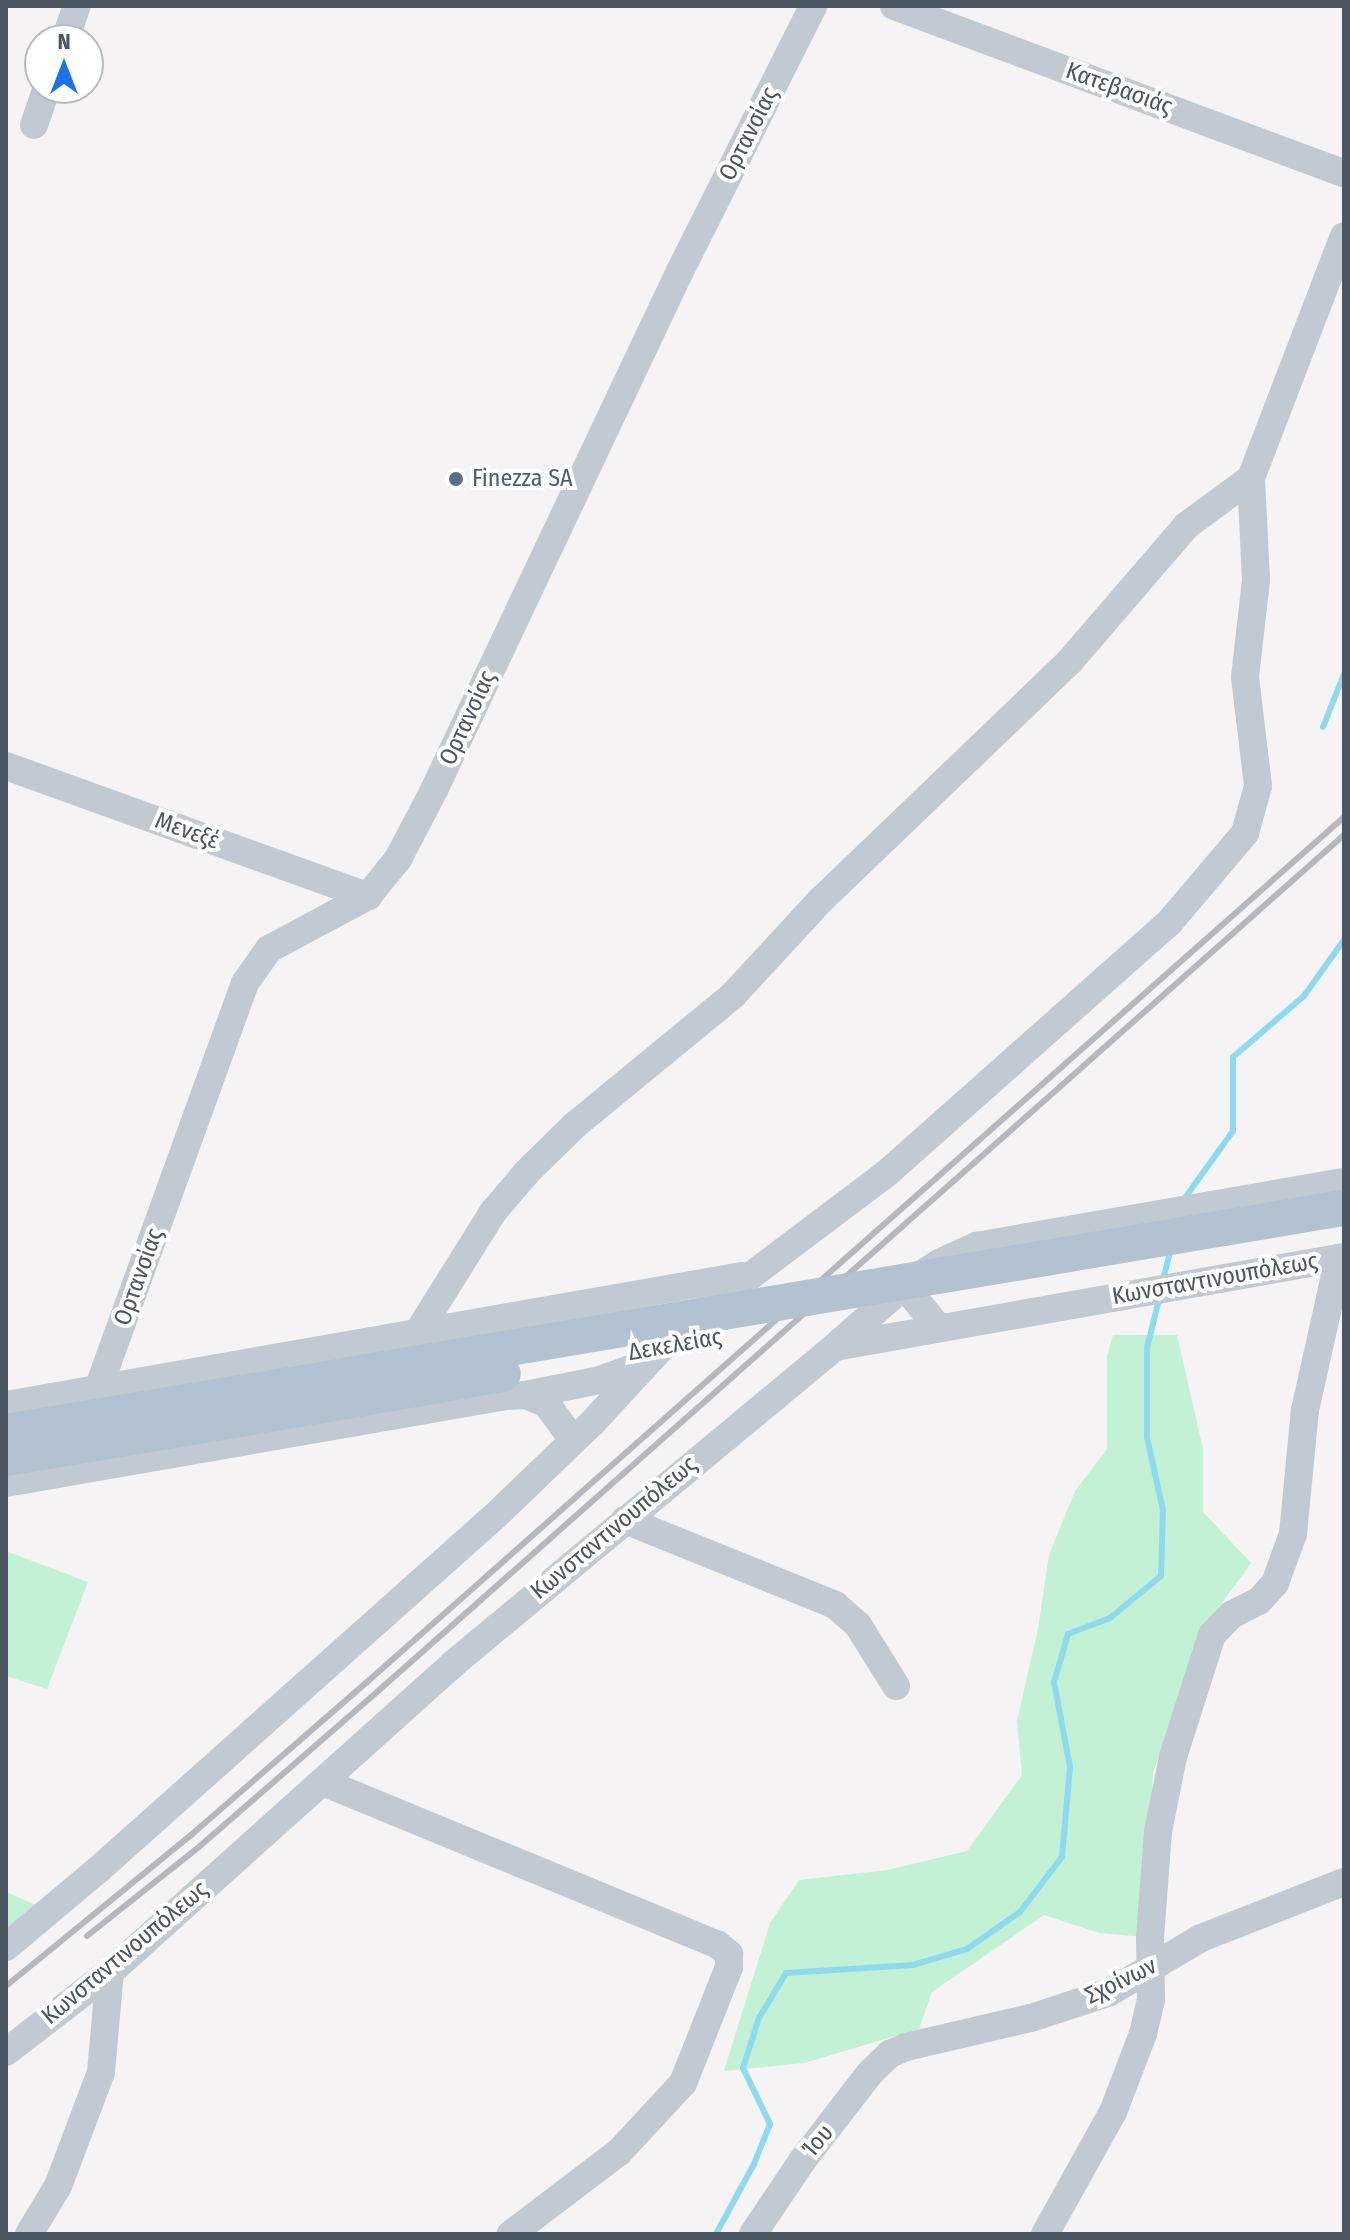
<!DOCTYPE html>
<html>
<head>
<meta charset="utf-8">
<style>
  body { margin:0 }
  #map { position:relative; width:1350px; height:2240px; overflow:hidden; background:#f5f3f3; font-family:"Fira Sans Condensed",sans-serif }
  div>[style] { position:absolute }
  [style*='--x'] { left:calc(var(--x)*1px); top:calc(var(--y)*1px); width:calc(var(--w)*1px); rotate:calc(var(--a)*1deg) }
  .green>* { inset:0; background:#c3f1d5 }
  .stream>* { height:6px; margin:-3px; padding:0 3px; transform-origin:3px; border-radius:3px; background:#90daee }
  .minor>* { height:28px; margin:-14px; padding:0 14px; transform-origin:14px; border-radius:14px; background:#c1cad2 }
  .major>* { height:36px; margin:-18px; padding:0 18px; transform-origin:18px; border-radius:18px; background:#b3c2d1 }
  .rail>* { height:6px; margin:-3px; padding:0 3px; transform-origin:3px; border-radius:3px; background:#b5b8bd }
  .major-bridge>* { height:36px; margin:-18px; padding:0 18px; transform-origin:18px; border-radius:18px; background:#b3c2d1 }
  .dots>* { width:22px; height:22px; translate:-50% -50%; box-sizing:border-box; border:4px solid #fff; border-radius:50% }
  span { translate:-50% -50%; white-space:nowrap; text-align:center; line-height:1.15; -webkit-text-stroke:8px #fff; paint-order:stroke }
  .street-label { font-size:24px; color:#4a5661 }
  .service-label { font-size:24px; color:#4e5e75 }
  .left { translate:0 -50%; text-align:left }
  .frame { position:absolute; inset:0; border:8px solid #4a5661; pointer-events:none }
  .north { position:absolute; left:24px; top:24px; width:80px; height:80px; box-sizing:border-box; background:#fff; border:2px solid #b7bbc0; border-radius:50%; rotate:0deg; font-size:22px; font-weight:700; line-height:32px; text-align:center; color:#4a5661 }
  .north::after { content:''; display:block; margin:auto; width:28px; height:36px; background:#1a73e8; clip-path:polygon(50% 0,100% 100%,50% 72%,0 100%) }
</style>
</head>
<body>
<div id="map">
  <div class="green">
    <div style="clip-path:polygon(1113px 1335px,1177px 1335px,1203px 1449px,1203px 1512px,1251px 1563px,1211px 1618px,1153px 1772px,1144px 1937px,1099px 1933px,1044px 1915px,932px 1992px,919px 2029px,804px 2063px,724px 2071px,770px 1923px,799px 1880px,887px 1870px,967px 1851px,1022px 1775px,1017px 1721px,1038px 1629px,1049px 1555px,1075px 1491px,1107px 1449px,1107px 1356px)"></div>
    <div style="clip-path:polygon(6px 1551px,88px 1582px,47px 1689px,6px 1676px)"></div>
    <div style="clip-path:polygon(6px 1892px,36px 1905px,6px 1929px)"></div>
  </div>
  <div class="stream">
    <div style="--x:1323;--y:727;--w:57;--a:-68.4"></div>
    <div style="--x:1182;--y:1202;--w:87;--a:-54.3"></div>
    <div style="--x:1233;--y:1131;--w:74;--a:-90"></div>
    <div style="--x:1233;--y:1057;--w:94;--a:-40.7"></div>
    <div style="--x:1304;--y:996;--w:69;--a:-54.5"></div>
    <div style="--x:1163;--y:1280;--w:33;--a:-76"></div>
    <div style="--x:716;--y:2234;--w:80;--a:-61.5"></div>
    <div style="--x:754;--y:2164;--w:43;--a:-68.2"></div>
    <div style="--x:770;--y:2124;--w:62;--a:-115.7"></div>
    <div style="--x:743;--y:2068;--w:52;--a:-72.3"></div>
    <div style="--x:759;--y:2018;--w:52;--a:-59"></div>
    <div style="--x:786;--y:1973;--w:127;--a:-3.6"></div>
    <div style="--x:913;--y:1965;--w:56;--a:-16.5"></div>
    <div style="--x:967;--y:1949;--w:65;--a:-34.9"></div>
    <div style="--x:1020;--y:1912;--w:69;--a:-52.6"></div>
    <div style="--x:1062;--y:1857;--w:90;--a:-84.9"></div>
    <div style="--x:1070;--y:1767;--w:86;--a:-100.7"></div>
    <div style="--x:1054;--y:1682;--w:50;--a:-73.7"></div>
    <div style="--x:1068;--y:1634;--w:45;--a:-20.9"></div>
    <div style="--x:1110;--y:1618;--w:66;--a:-39.5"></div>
    <div style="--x:1161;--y:1576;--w:66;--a:-88.3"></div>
    <div style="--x:1163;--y:1510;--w:74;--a:-102.5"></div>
    <div style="--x:1147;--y:1438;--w:90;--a:-90"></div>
    <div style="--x:1147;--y:1348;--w:50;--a:-76.2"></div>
  </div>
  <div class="minor">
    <div style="--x:894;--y:6;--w:480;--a:20.4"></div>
    <div style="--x:65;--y:40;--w:36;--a:-71"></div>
    <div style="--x:34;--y:125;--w:39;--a:-71"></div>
    <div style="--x:6;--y:766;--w:385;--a:19.8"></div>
    <div style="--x:904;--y:1286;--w:53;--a:50.3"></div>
    <div style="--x:418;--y:1332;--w:142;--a:-58"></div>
    <div style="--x:493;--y:1212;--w:52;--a:-49.6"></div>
    <div style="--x:527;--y:1172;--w:67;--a:-44.4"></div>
    <div style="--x:575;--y:1125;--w:205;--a:-39.4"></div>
    <div style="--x:733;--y:995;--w:129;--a:-47.2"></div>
    <div style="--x:821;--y:900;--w:345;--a:-43.8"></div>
    <div style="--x:1070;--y:661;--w:178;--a:-49.3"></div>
    <div style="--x:1186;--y:526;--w:81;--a:-36.4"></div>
    <div style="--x:839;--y:1343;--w:86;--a:-41.2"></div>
    <div style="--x:904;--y:1286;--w:42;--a:-33.3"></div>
    <div style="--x:939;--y:1263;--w:41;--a:-24.7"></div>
    <div style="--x:976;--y:1246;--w:374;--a:-9.9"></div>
    <div style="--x:98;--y:1389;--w:432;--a:-70.1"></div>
    <div style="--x:245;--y:983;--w:42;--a:-54.8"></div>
    <div style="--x:269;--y:949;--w:112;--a:-28.2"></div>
    <div style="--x:368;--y:896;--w:48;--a:-51"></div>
    <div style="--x:398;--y:859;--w:78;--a:-62.4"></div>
    <div style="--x:434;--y:790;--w:574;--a:-64.64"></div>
    <div style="--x:680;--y:271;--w:297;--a:-63.3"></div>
    <div style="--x:525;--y:1395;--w:76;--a:-11.3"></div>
    <div style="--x:600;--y:1380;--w:47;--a:-20"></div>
    <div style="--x:6;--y:1405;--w:747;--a:-9.94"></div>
    <div style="--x:6;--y:1483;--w:508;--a:-9.87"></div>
    <div style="--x:506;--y:1396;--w:19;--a:-3"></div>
    <div style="--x:525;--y:1395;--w:22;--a:21"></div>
    <div style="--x:546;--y:1403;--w:46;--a:53.9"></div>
    <div style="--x:625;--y:1520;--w:227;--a:22"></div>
    <div style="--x:835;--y:1605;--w:30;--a:41"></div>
    <div style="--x:858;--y:1625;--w:72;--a:58.1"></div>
    <div style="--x:323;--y:1782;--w:426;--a:22.4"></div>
    <div style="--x:717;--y:1944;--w:16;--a:40"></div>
    <div style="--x:729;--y:1954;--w:13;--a:90"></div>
    <div style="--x:729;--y:1967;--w:125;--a:111.6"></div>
    <div style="--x:683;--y:2083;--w:94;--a:132.8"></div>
    <div style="--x:619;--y:2152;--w:136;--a:142.8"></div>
    <div style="--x:6;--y:1947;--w:121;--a:-40"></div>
    <div style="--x:99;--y:1869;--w:532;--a:-41.72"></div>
    <div style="--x:496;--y:1515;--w:134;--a:-43.8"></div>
    <div style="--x:593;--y:1422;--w:122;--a:-47.3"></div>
    <div style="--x:676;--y:1332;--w:264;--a:-37"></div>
    <div style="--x:887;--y:1173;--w:377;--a:-41.6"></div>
    <div style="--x:1169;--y:923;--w:118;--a:-49.8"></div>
    <div style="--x:1245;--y:833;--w:49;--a:-74.5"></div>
    <div style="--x:1258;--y:786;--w:110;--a:-96.8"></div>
    <div style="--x:1245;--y:677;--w:98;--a:-83.5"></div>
    <div style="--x:1256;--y:580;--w:102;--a:-92.8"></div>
    <div style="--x:1251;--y:478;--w:259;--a:-69"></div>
    <div style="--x:6;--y:2052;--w:131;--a:-37.6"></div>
    <div style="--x:110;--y:1972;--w:461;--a:-41.9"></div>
    <div style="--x:453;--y:1664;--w:496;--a:-39.7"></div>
    <div style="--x:835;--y:1347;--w:517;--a:-10.03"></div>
    <div style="--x:29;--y:2234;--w:56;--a:-58.9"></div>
    <div style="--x:58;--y:2186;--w:122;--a:-69.3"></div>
    <div style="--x:101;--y:2072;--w:100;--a:-84.9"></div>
    <div style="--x:753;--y:2234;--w:88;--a:-56.1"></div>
    <div style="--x:802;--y:2161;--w:111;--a:-52.3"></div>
    <div style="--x:870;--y:2073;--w:28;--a:-44"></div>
    <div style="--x:890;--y:2054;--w:17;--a:-24"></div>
    <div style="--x:906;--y:2047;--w:128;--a:-13.1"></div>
    <div style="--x:1031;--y:2018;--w:83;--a:-18.2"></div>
    <div style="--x:1110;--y:1992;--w:106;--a:-30.7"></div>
    <div style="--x:1201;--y:1938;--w:154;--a:-21.4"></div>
    <div style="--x:1045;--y:2234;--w:140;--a:-60.9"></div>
    <div style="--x:1113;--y:2112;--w:84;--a:-69"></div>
    <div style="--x:1143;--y:2034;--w:36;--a:-77"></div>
    <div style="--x:1151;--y:1999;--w:61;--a:-90.9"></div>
    <div style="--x:1150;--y:1938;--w:106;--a:-85.7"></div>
    <div style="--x:1158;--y:1832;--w:76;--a:-78.7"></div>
    <div style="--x:1173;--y:1757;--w:128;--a:-72.3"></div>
    <div style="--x:1212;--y:1635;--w:28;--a:-46"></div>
    <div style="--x:1231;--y:1615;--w:31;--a:-27"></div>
    <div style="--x:1259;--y:1601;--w:24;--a:-48"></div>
    <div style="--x:1275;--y:1583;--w:52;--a:-69.8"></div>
    <div style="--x:1293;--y:1534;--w:125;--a:-84.5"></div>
    <div style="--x:1305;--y:1410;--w:156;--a:-77.4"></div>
  </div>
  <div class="major">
    <div style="--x:1224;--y:1228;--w:122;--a:-9.5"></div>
    <div style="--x:6;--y:1432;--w:342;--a:-9.4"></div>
    <div style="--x:6;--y:1458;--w:345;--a:-9.5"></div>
  </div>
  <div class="rail">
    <div style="--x:87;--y:1936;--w:144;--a:-38.5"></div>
    <div style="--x:200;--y:1846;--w:235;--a:-41"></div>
    <div style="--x:377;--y:1692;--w:1292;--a:-41.55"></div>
    <div style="--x:6;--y:1986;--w:239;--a:-39.2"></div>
    <div style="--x:191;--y:1835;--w:233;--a:-41"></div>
    <div style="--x:367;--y:1682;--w:1305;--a:-41.52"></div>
  </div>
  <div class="major-bridge">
    <div style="--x:343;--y:1376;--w:893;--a:-9.54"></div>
    <div style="--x:346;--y:1401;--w:159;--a:-9.8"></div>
  </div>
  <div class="dots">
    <div style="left:456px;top:479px;background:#5c6f8a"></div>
  </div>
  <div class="street-label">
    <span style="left:1119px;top:89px;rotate:20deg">Κατεβασιάς</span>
    <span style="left:749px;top:134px;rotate:-63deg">Ορτανσίας</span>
    <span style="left:468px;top:718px;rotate:-65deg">Ορτανσίας</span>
    <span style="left:187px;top:831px;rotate:20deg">Μενεξέ</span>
    <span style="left:139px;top:1277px;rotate:-70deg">Ορτανσίας</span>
    <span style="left:1215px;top:1279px;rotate:-10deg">Κωνσταντινουπόλεως</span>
    <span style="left:675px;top:1345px;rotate:-10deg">Δεκελείας</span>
    <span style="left:614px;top:1528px;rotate:-40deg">Κωνσταντινουπόλεως</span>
    <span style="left:125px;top:1953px;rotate:-40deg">Κωνσταντινουπόλεως</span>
    <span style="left:1121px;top:1981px;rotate:-26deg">Σχοίνων</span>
    <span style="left:818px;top:2141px;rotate:-50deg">Ίου</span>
  </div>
  <div class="service-label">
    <span class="left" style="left:472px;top:479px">Finezza SA</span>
  </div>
  <div class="frame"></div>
  <div class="north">N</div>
</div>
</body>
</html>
